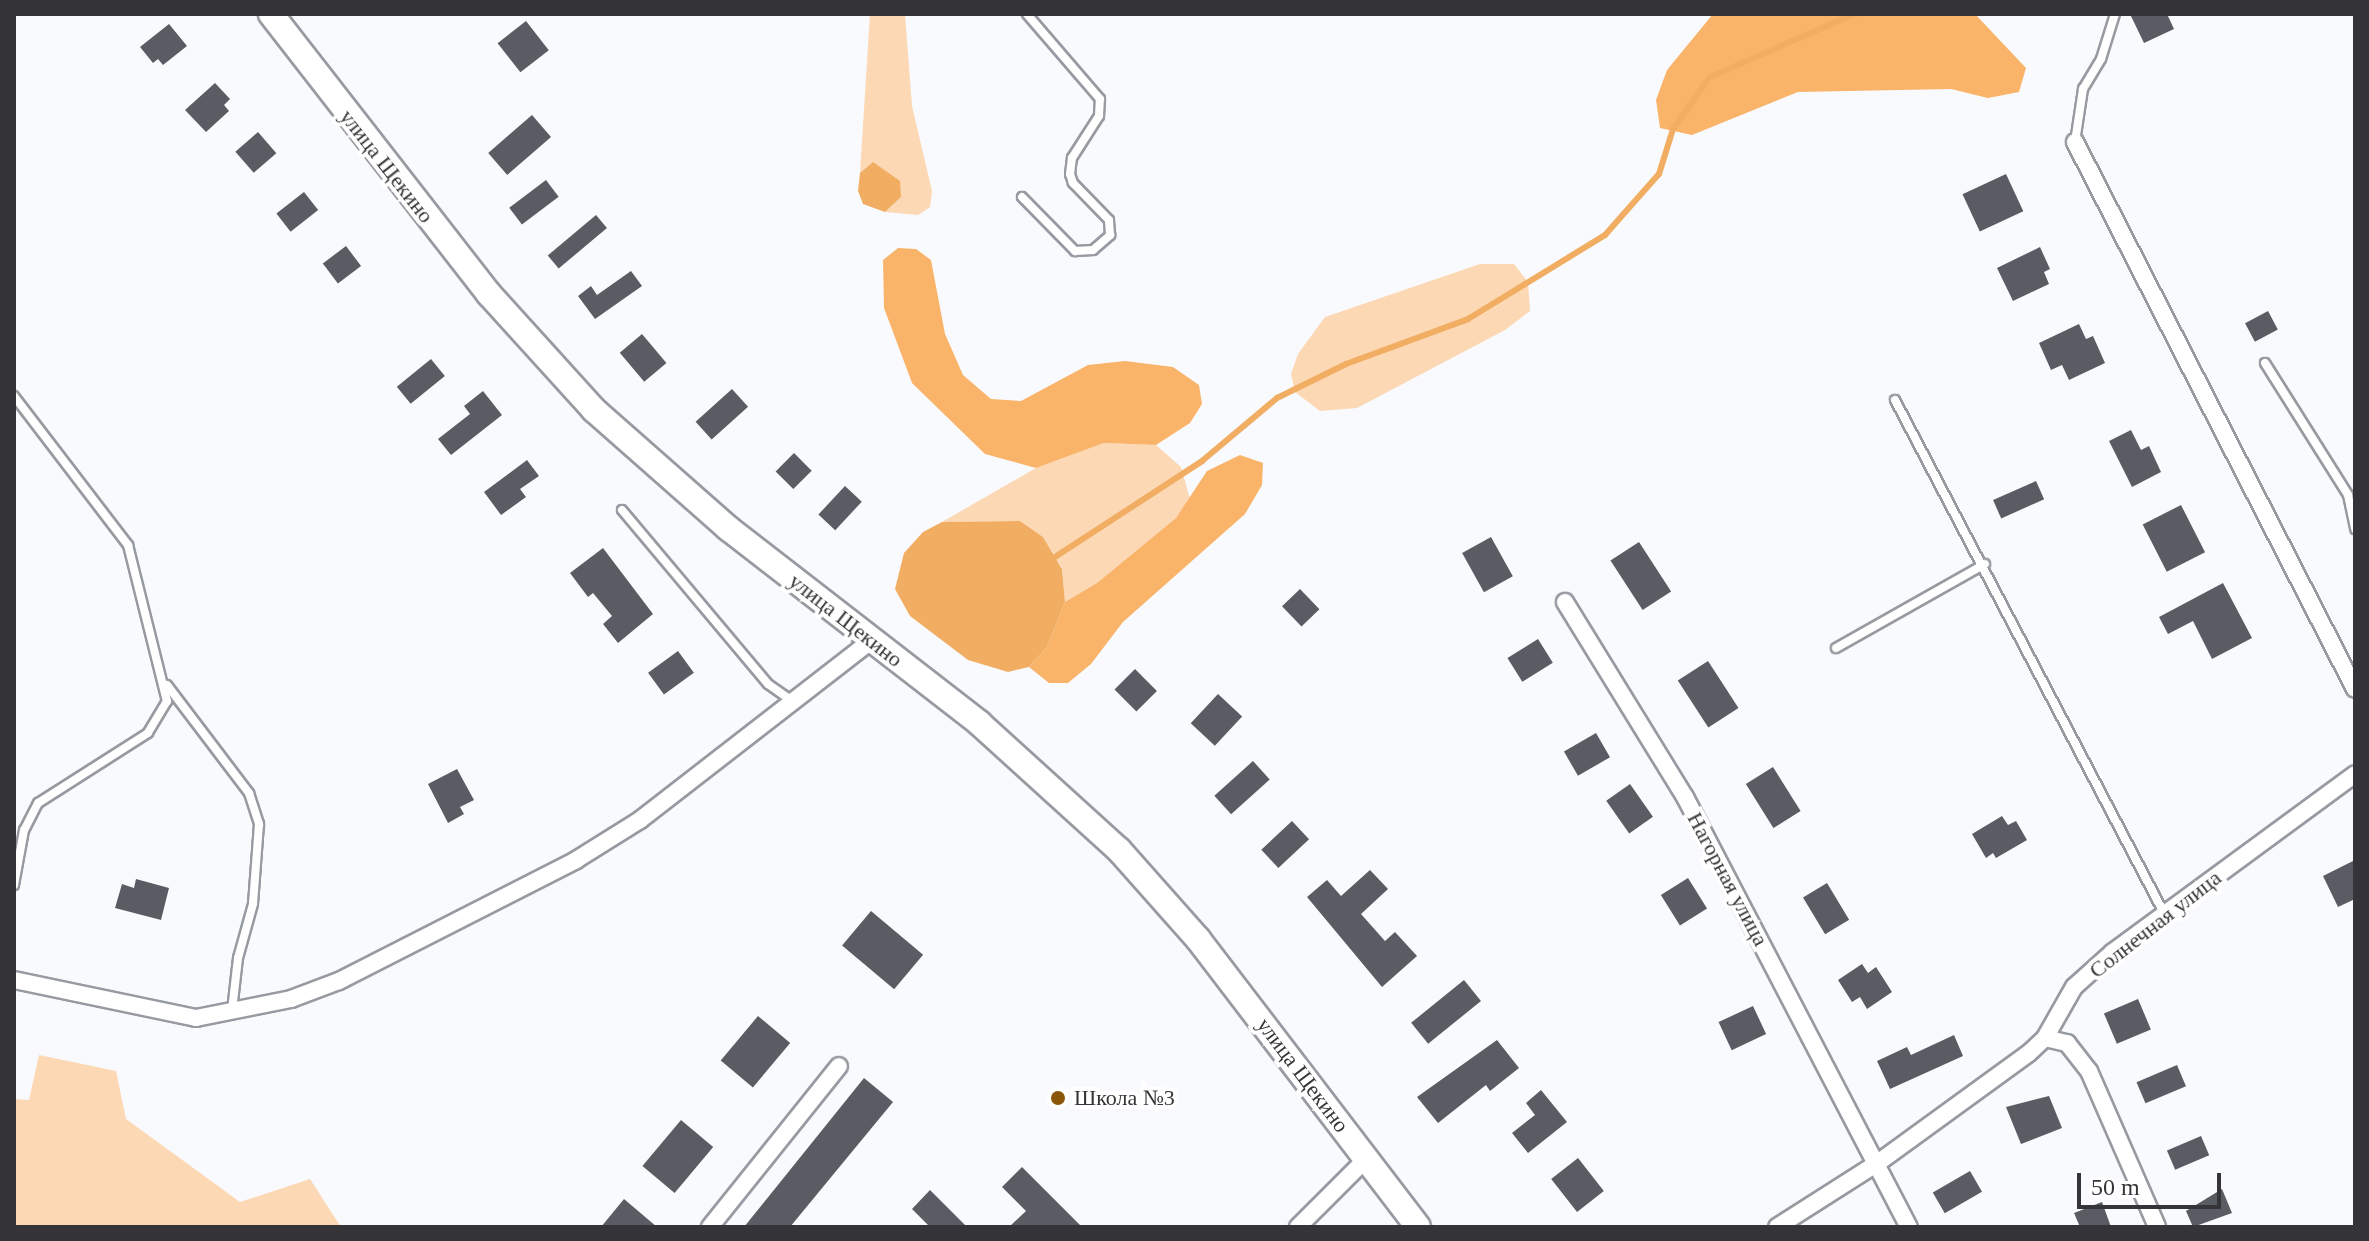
<!DOCTYPE html>
<html>
<head>
<meta charset="utf-8">
<style>
  body { margin:0 }
  #map { position:relative; width:2369px; height:1241px; overflow:hidden; background:#f8fafe; font-family:Georgia,serif }
  div>[style] { position:absolute }
  [style*='--x'] { left:calc(var(--x)*1px); top:calc(var(--y)*1px); width:calc(var(--w)*1px); rotate:calc(var(--a)*1deg) }
  .green>* { inset:0; background:#fdd8b4 }
  .forest>* { inset:0; background:#f9b46a }
  .water>* { inset:0; background:#f1ad62 }
  .stream>* { height:6px; margin:-3px; padding:0 3px; transform-origin:3px; border-radius:3px; background:#f1ad62 }
  .building>* { inset:0; background:#5a5c63; transform-origin:0 0 }
  .roads { filter:drop-shadow(2px 0 #979aa1) drop-shadow(-2px 0 #979aa1) drop-shadow(0 2px #979aa1) drop-shadow(0 -2px #979aa1) }
  .service>* { height:8px; margin:-4px; padding:0 4px; transform-origin:4px; border-radius:4px; background:#fff }
  .minor>* { height:16px; margin:-8px; padding:0 8px; transform-origin:8px; border-radius:8px; background:#fff }
  .secondary>* { height:24px; margin:-12px; padding:0 12px; transform-origin:12px; border-radius:12px; background:#fff }
  .dots>* { width:22px; height:22px; translate:-50% -50%; box-sizing:border-box; border:4px solid #fff; border-radius:50% }
  span { translate:-50% -50%; white-space:nowrap; text-align:center; line-height:1.15; -webkit-text-stroke:8px #fff; paint-order:stroke }
  .street-label { font-size:22px; color:#353539 }
  .poi-label { font-size:22px; color:#353539 }
  .left { translate:0 -50%; text-align:left }
  .frame { position:absolute; inset:0; border:16px solid #353539; pointer-events:none }
  .scale { position:absolute; left:2077px; top:1173px; width:144px; height:36px; box-sizing:border-box; border:4px solid #353539; border-top:0; padding-left:10px; font-size:24px; line-height:28px; white-space:nowrap; color:#353539; -webkit-text-stroke:6px #fff; paint-order:stroke }
</style>
</head>
<body>
<div id="map">
  <div class="green">
    <div style="clip-path:polygon(870px 14px,905px 14px,912px 106px,932px 191px,930px 207px,918px 215px,885px 212px,901px 197px,873px 162px,860px 173px)"></div>
    <div style="clip-path:polygon(1480px 264px,1514px 264px,1528px 282px,1530px 311px,1505px 330px,1357px 408px,1320px 411px,1295px 392px,1291px 374px,1298px 354px,1325px 317px)"></div>
    <div style="clip-path:polygon(1104px 443px,1156px 445px,1181px 467px,1190px 499px,1176px 518px,1097px 583px,1065px 602px,1062px 568px,1043px 537px,1020px 521px,942px 522px,1036px 468px)"></div>
    <div style="clip-path:polygon(39px 1055px,116px 1071px,126px 1119px,240px 1202px,310px 1179px,341px 1227px,14px 1227px,14px 1099px,29px 1100px)"></div>
  </div>
  <div class="forest">
    <div style="clip-path:polygon(1713px 14px,1975px 14px,2026px 68px,2019px 92px,1988px 98px,1951px 89px,1798px 92px,1692px 135px,1660px 128px,1656px 100px,1667px 70px)"></div>
    <div style="clip-path:polygon(898px 248px,916px 249px,931px 260px,945px 334px,963px 375px,991px 399px,1021px 401px,1088px 365px,1125px 361px,1173px 367px,1199px 385px,1202px 404px,1190px 423px,1156px 445px,1104px 443px,1036px 468px,985px 454px,912px 383px,884px 308px,883px 260px)"></div>
    <div style="clip-path:polygon(1240px 455px,1263px 463px,1262px 485px,1245px 514px,1123px 622px,1091px 664px,1068px 683px,1049px 683px,1029px 667px,1047px 647px,1065px 602px,1097px 583px,1176px 518px,1207px 471px)"></div>
  </div>
  <div class="water">
    <div style="clip-path:polygon(873px 162px,900px 181px,901px 197px,885px 212px,863px 204px,858px 191px,860px 173px)"></div>
    <div style="clip-path:polygon(1020px 521px,1043px 537px,1062px 569px,1065px 602px,1047px 647px,1029px 667px,1008px 672px,968px 660px,910px 616px,895px 589px,904px 553px,923px 532px,942px 522px)"></div>
  </div>
  <div class="stream">
    <div style="--x:1055;--y:557;--w:176;--a:-33.1"></div>
    <div style="--x:1202;--y:461;--w:98;--a:-40"></div>
    <div style="--x:1277;--y:398;--w:77;--a:-26.2"></div>
    <div style="--x:1346;--y:364;--w:130;--a:-20.2"></div>
    <div style="--x:1468;--y:319;--w:161;--a:-31.5"></div>
    <div style="--x:1605;--y:235;--w:81;--a:-48.5"></div>
    <div style="--x:1659;--y:174;--w:47;--a:-72.7"></div>
    <div style="--x:1673;--y:129;--w:64;--a:-54.6"></div>
    <div style="--x:1710;--y:77;--w:157;--a:-23.6"></div>
  </div>
  <div class="building">
    <div style="clip-path:polygon(2130px 14px,2167px 14px,2174px 29px,2144px 43px)"></div>
    <div style="left:526px;top:21px;width:37px;height:36px;rotate:52deg"></div>
    <div style="clip-path:polygon(169px 24px,187px 46px,163px 65px,158px 59px,153px 63px,140px 47px)"></div>
    <div style="clip-path:polygon(215px 83px,230px 99px,224px 105px,229px 111px,206px 132px,185px 110px)"></div>
    <div style="left:532px;top:115px;width:29px;height:58px;rotate:49deg"></div>
    <div style="left:258px;top:132px;width:28px;height:30px;rotate:49deg"></div>
    <div style="left:2006px;top:174px;width:41px;height:48px;rotate:65deg"></div>
    <div style="left:546px;top:180px;width:21px;height:46px;rotate:53deg"></div>
    <div style="left:304px;top:192px;width:23px;height:35px;rotate:52deg"></div>
    <div style="left:596px;top:215px;width:17px;height:63px;rotate:50deg"></div>
    <div style="left:346px;top:246px;width:25px;height:29px;rotate:53deg"></div>
    <div style="clip-path:polygon(2040px 247px,2050px 269px,2044px 272px,2049px 284px,2013px 301px,1997px 268px)"></div>
    <div style="clip-path:polygon(631px 271px,642px 286px,595px 319px,578px 296px,591px 286px,597px 295px)"></div>
    <div style="left:2268px;top:311px;width:21px;height:26px;rotate:62deg"></div>
    <div style="clip-path:polygon(2079px 324px,2086px 339px,2093px 336px,2105px 363px,2069px 380px,2062px 365px,2051px 370px,2039px 343px)"></div>
    <div style="left:642px;top:334px;width:38px;height:29px;rotate:50deg"></div>
    <div style="left:431px;top:359px;width:22px;height:44px;rotate:51deg"></div>
    <div style="left:732px;top:389px;width:24px;height:49px;rotate:48deg"></div>
    <div style="clip-path:polygon(483px 391px,502px 415px,451px 455px,438px 439px,470px 414px,464px 406px)"></div>
    <div style="clip-path:polygon(2131px 430px,2141px 450px,2149px 446px,2161px 472px,2132px 487px,2109px 441px)"></div>
    <div style="left:794px;top:453px;width:25px;height:26px;rotate:45deg"></div>
    <div style="clip-path:polygon(527px 460px,539px 476px,520px 489px,526px 497px,501px 515px,484px 492px)"></div>
    <div style="left:2036px;top:481px;width:20px;height:47px;rotate:66deg"></div>
    <div style="left:845px;top:486px;width:23px;height:39px;rotate:43deg"></div>
    <div style="left:2181px;top:505px;width:53px;height:43px;rotate:63deg"></div>
    <div style="left:1491px;top:537px;width:45px;height:33px;rotate:61deg"></div>
    <div style="left:1639px;top:542px;width:59px;height:34px;rotate:57deg"></div>
    <div style="clip-path:polygon(603px 548px,653px 614px,618px 643px,603px 624px,612px 616px,593px 593px,588px 597px,570px 573px)"></div>
    <div style="clip-path:polygon(2223px 583px,2252px 638px,2212px 659px,2193px 621px,2168px 634px,2159px 617px)"></div>
    <div style="left:1300px;top:589px;width:28px;height:25px;rotate:46deg"></div>
    <div style="left:1538px;top:639px;width:28px;height:36px;rotate:58deg"></div>
    <div style="left:678px;top:651px;width:27px;height:37px;rotate:54deg"></div>
    <div style="left:1708px;top:661px;width:56px;height:36px;rotate:57deg"></div>
    <div style="left:1135px;top:669px;width:31px;height:29px;rotate:45deg"></div>
    <div style="left:1218px;top:694px;width:33px;height:40px;rotate:43deg"></div>
    <div style="left:1596px;top:733px;width:28px;height:37px;rotate:60deg"></div>
    <div style="left:1253px;top:761px;width:25px;height:52px;rotate:48deg"></div>
    <div style="left:1773px;top:767px;width:52px;height:32px;rotate:58deg"></div>
    <div style="clip-path:polygon(457px 769px,474px 800px,460px 807px,464px 814px,448px 823px,428px 784px)"></div>
    <div style="left:1630px;top:784px;width:40px;height:29px;rotate:55deg"></div>
    <div style="clip-path:polygon(2002px 816px,2008px 825px,2016px 821px,2027px 840px,1996px 858px,1993px 853px,1986px 858px,1972px 834px)"></div>
    <div style="left:1292px;top:821px;width:25px;height:42px;rotate:47deg"></div>
    <div style="clip-path:polygon(2355px 860px,2355px 899px,2338px 907px,2323px 876px)"></div>
    <div style="clip-path:polygon(1370px 870px,1388px 889px,1361px 914px,1385px 941px,1395px 932px,1417px 956px,1382px 987px,1307px 897px,1327px 880px,1341px 896px)"></div>
    <div style="left:1688px;top:878px;width:36px;height:32px;rotate:58deg"></div>
    <div style="clip-path:polygon(136px 879px,169px 888px,161px 920px,115px 908px,122px 884px,134px 888px)"></div>
    <div style="left:1827px;top:883px;width:43px;height:28px;rotate:59deg"></div>
    <div style="left:871px;top:911px;width:68px;height:45px;rotate:40deg"></div>
    <div style="clip-path:polygon(1862px 964px,1868px 973px,1876px 967px,1892px 992px,1867px 1009px,1860px 997px,1852px 1002px,1838px 980px)"></div>
    <div style="left:1464px;top:980px;width:27px;height:68px;rotate:51deg"></div>
    <div style="left:2138px;top:999px;width:33px;height:37px;rotate:67deg"></div>
    <div style="left:1753px;top:1006px;width:31px;height:38px;rotate:65deg"></div>
    <div style="left:758px;top:1016px;width:42px;height:58px;rotate:40deg"></div>
    <div style="clip-path:polygon(1954px 1035px,1963px 1056px,1890px 1089px,1877px 1061px,1907px 1047px,1911px 1055px)"></div>
    <div style="clip-path:polygon(1497px 1040px,1519px 1068px,1490px 1091px,1486px 1085px,1438px 1123px,1417px 1097px)"></div>
    <div style="left:2177px;top:1065px;width:23px;height:44px;rotate:67deg"></div>
    <div style="clip-path:polygon(864px 1078px,893px 1102px,790px 1227px,744px 1227px)"></div>
    <div style="clip-path:polygon(1541px 1090px,1567px 1122px,1528px 1153px,1512px 1133px,1535px 1115px,1526px 1103px)"></div>
    <div style="clip-path:polygon(2049px 1096px,2062px 1128px,2021px 1144px,2006px 1107px)"></div>
    <div style="left:681px;top:1120px;width:42px;height:60px;rotate:40deg"></div>
    <div style="left:2201px;top:1136px;width:21px;height:37px;rotate:67deg"></div>
    <div style="left:1578px;top:1158px;width:42px;height:34px;rotate:52deg"></div>
    <div style="clip-path:polygon(1022px 1167px,1082px 1227px,1009px 1227px,1026px 1211px,1002px 1187px)"></div>
    <div style="left:1970px;top:1171px;width:24px;height:43px;rotate:60deg"></div>
    <div style="clip-path:polygon(2222px 1189px,2232px 1213px,2193px 1227px,2186px 1211px)"></div>
    <div style="clip-path:polygon(930px 1190px,967px 1227px,930px 1227px,912px 1209px)"></div>
    <div style="clip-path:polygon(624px 1199px,657px 1227px,601px 1227px)"></div>
    <div style="clip-path:polygon(2102px 1202px,2111px 1227px,2080px 1227px,2074px 1213px)"></div>
  </div>
  <div class="roads">
    <div class="service">
      <div style="--x:2075;--y:142;--w:54;--a:-81.4"></div>
      <div style="--x:2083;--y:89;--w:35;--a:-59"></div>
      <div style="--x:2101;--y:59;--w:47;--a:-72.7"></div>
      <div style="--x:1022;--y:197;--w:76;--a:45.5"></div>
      <div style="--x:1075;--y:251;--w:18;--a:-3"></div>
      <div style="--x:1093;--y:250;--w:23;--a:-41"></div>
      <div style="--x:1110;--y:235;--w:15;--a:-94"></div>
      <div style="--x:1109;--y:220;--w:52;--a:-134.2"></div>
      <div style="--x:1073;--y:183;--w:9;--a:-108"></div>
      <div style="--x:1070;--y:174;--w:16;--a:-83"></div>
      <div style="--x:1072;--y:158;--w:50;--a:-57.3"></div>
      <div style="--x:1099;--y:116;--w:17;--a:-87"></div>
      <div style="--x:1100;--y:99;--w:112;--a:-130.7"></div>
      <div style="--x:2265;--y:363;--w:156;--a:57.8"></div>
      <div style="--x:2348;--y:495;--w:35;--a:78"></div>
      <div style="--x:14;--y:396;--w:188;--a:52.6"></div>
      <div style="--x:128;--y:545;--w:161;--a:76"></div>
      <div style="--x:167;--y:701;--w:37;--a:121"></div>
      <div style="--x:148;--y:733;--w:130;--a:147.5"></div>
      <div style="--x:38;--y:803;--w:30;--a:117"></div>
      <div style="--x:24;--y:830;--w:56;--a:100.3"></div>
      <div style="--x:1895;--y:400;--w:579;--a:62.33"></div>
      <div style="--x:622;--y:510;--w:227;--a:50"></div>
      <div style="--x:768;--y:684;--w:32;--a:35"></div>
      <div style="--x:1836;--y:648;--w:171;--a:-29.4"></div>
      <div style="--x:167;--y:685;--w:136;--a:52.8"></div>
      <div style="--x:249;--y:793;--w:33;--a:72"></div>
      <div style="--x:259;--y:824;--w:80;--a:94.3"></div>
      <div style="--x:253;--y:904;--w:56;--a:105.5"></div>
      <div style="--x:238;--y:958;--w:53;--a:96.5"></div>
    </div>
    <div class="minor">
      <div style="--x:2075;--y:142;--w:614;--a:62.89"></div>
      <div style="--x:1565;--y:602;--w:229;--a:58.4"></div>
      <div style="--x:1685;--y:797;--w:485;--a:62.5"></div>
      <div style="--x:14;--y:980;--w:186;--a:11.8"></div>
      <div style="--x:196;--y:1018;--w:97;--a:-11.3"></div>
      <div style="--x:291;--y:999;--w:51;--a:-20.6"></div>
      <div style="--x:339;--y:981;--w:266;--a:-27"></div>
      <div style="--x:576;--y:860;--w:75;--a:-32"></div>
      <div style="--x:640;--y:820;--w:294;--a:-37.8"></div>
      <div style="--x:2045;--y:1038;--w:23;--a:13"></div>
      <div style="--x:2067;--y:1043;--w:36;--a:52"></div>
      <div style="--x:2089;--y:1071;--w:170;--a:66.4"></div>
      <div style="--x:710;--y:1227;--w:206;--a:-51.3"></div>
      <div style="--x:1298;--y:1227;--w:98;--a:-45"></div>
      <div style="--x:1777;--y:1227;--w:121;--a:-32.5"></div>
      <div style="--x:1879;--y:1162;--w:185;--a:-36"></div>
      <div style="--x:2029;--y:1053;--w:22;--a:-43"></div>
      <div style="--x:2045;--y:1038;--w:59;--a:-60.4"></div>
      <div style="--x:2074;--y:987;--w:52;--a:-41.9"></div>
      <div style="--x:2113;--y:952;--w:300;--a:-36.3"></div>
    </div>
    <div class="secondary">
      <div style="--x:271;--y:14;--w:355;--a:52.1"></div>
      <div style="--x:489;--y:294;--w:156;--a:47.8"></div>
      <div style="--x:594;--y:410;--w:179;--a:41.4"></div>
      <div style="--x:728;--y:528;--w:318;--a:37.8"></div>
      <div style="--x:979;--y:723;--w:189;--a:42.2"></div>
      <div style="--x:1119;--y:850;--w:119;--a:48.4"></div>
      <div style="--x:1198;--y:939;--w:362;--a:52.6"></div>
    </div>
  </div>
  <div class="dots">
    <div style="left:1058px;top:1098px;background:#8c5608"></div>
  </div>
  <div class="street-label">
    <span style="left:387px;top:166px;rotate:52deg">улица Щекино</span>
    <span style="left:846px;top:620px;rotate:38deg">улица Щекино</span>
    <span style="left:1728px;top:879px;rotate:62deg">Нагорная улица</span>
    <span style="left:2155px;top:924px;rotate:-38deg">Солнечная улица</span>
    <span style="left:1303px;top:1075px;rotate:53deg">улица Щекино</span>
  </div>
  <div class="poi-label">
    <span class="left" style="left:1074px;top:1098px">Школа №3</span>
  </div>
  <div class="frame"></div>
  <div class="scale">50 m</div>
</div>
</body>
</html>
